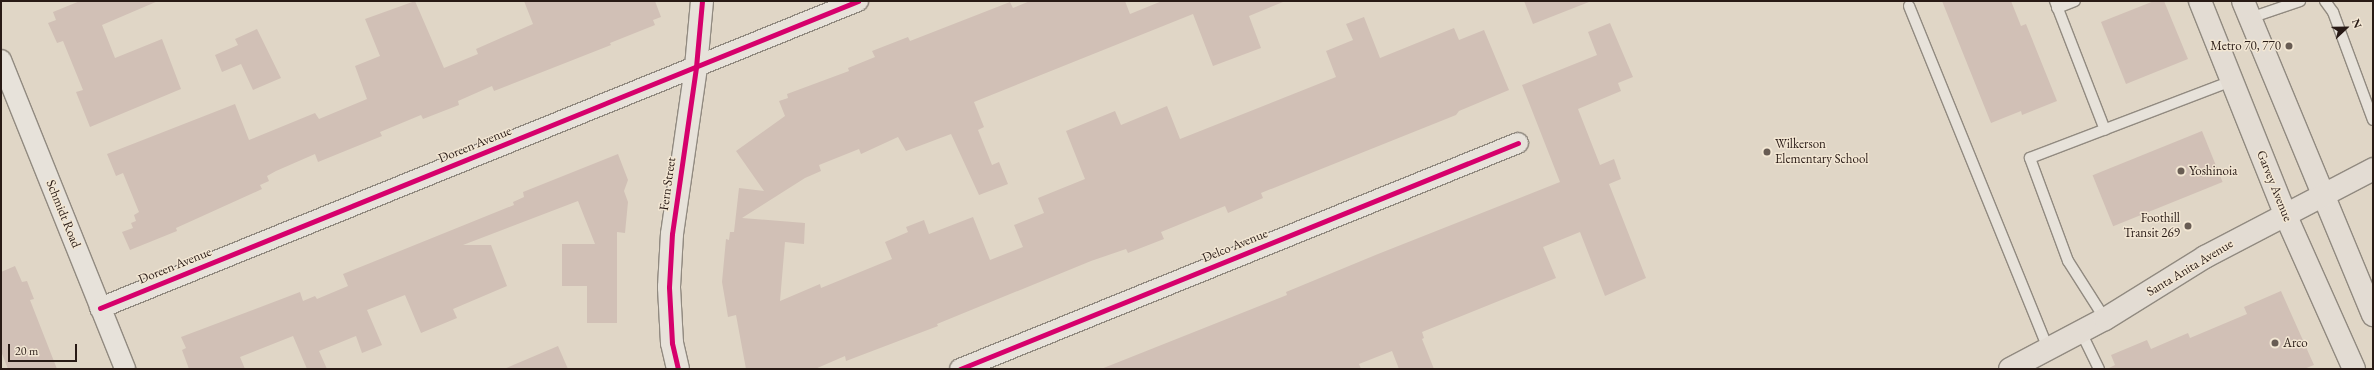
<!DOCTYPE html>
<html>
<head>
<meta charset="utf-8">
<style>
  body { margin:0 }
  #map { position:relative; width:2374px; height:370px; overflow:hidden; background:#e0d6c6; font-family:"EB Garamond",serif }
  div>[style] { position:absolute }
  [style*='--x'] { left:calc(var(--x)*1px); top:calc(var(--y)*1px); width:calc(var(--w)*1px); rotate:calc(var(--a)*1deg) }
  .building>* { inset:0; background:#d1c0b6; transform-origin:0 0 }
  .roads { filter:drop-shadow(1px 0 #918a80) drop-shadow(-1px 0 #918a80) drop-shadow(0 1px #918a80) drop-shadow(0 -1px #918a80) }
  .service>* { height:10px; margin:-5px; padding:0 5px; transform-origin:5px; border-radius:5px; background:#e7e2da }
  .minor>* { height:20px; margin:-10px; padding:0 10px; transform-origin:10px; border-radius:10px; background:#e7e2da }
  .tertiary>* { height:22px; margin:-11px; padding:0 11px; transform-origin:11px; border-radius:11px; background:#e7e2da }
  .primary>* { height:22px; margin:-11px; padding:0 11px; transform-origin:11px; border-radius:11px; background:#e3dcd3 }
  .cycleway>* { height:5px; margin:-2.5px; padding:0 2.5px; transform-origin:2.5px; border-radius:2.5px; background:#d6006c }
  .dots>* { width:11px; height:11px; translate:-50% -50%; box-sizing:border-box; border:2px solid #f2e6d3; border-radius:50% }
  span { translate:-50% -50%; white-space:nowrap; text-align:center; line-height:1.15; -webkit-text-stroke:3px #f2e6d3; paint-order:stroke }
  .poi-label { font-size:13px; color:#281a15 }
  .right { translate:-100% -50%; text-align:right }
  .left { translate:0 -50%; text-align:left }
  .street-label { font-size:13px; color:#281a15 }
  .frame { position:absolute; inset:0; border:2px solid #281a15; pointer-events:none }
  .north { position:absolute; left:2326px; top:8px; width:40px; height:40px; -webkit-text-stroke:3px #f2e6d3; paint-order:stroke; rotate:68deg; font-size:11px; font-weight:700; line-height:16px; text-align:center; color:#281a15 }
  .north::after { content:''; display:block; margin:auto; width:14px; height:18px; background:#281a15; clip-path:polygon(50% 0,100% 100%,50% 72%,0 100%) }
  .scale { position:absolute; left:8px; top:344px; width:69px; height:18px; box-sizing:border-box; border:2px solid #281a15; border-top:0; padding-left:5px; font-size:12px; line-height:14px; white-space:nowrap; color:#281a15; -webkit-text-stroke:3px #f2e6d3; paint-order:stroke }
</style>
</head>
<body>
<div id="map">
  <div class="building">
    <div style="clip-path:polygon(80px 1px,158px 1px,102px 25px,115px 58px,162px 39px,181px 89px,90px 127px,76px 92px,83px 90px,63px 41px,57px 43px,48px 23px,56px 20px,53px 12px)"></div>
    <div style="clip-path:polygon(415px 1px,444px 68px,478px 54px,476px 49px,533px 24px,524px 1px,655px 1px,661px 17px,653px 20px,655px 25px,610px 43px,611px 45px,494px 91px,492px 86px,458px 101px,459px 105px,423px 119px,421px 115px,380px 132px,382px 136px,318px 162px,315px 154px,276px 171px,267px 176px,269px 181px,260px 185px,262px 189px,176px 228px,177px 231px,130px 250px,122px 232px,133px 228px,131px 223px,136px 221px,134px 215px,139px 212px,123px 173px,116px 176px,107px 154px,235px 104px,249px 140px,315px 113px,319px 119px,367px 99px,355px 66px,380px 56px,365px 19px)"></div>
    <div style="clip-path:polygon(1030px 1px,1125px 1px,1130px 14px,1162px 1px,1283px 2px,1249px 16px,1261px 48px,1213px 66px,1193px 14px,974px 102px,984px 127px,978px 130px,992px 165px,999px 162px,1008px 184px,979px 195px,951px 134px,906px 151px,898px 137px,861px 154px,859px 149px,819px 165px,821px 171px,805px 178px,742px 218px,805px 223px,804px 244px,785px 242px,780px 301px,820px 284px,821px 288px,892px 259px,885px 242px,908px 232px,906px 227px,924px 220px,929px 234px,973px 217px,990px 260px,1023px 247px,1014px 225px,1044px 213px,1038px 198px,1085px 179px,1066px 131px,1115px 111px,1121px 125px,1167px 106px,1180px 139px,1336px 77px,1326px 51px,1353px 40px,1346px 24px,1364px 17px,1380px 58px,1454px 28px,1459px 40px,1484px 30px,1509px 90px,1459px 111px,1456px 115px,1261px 193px,1263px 198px,1228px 213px,1225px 206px,1161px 232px,1164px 239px,1128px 253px,1126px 249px,1091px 261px,937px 324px,938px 326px,846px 361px,845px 356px,815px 369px,746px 369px,736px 315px,728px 317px,722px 282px,726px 239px,729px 240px,730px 232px,734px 232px,739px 188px,764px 191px,736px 151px,785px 116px,779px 101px,788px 98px,787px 94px,849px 71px,848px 68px,875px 57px,872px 51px,908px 37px,910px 41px,1010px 2px,1013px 8px)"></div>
    <div style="clip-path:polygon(1524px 1px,1589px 1px,1589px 2px,1533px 24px)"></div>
    <div style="clip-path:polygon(1942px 1px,2011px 1px,2021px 26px,2026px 24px,2057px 101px,2022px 115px,2021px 111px,1991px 123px)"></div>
    <div style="clip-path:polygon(2154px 1px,2164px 1px,2188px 59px,2126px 84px,2101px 22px)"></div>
    <div style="clip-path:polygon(1610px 23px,1633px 77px,1618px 83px,1621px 91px,1578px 109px,1600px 165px,1614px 159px,1621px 179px,1609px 184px,1646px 278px,1605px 296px,1580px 232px,1543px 247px,1556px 278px,1422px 332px,1424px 338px,1422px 339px,1434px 369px,1399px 369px,1392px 351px,1359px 364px,1361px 369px,1101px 369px,1287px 295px,1286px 292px,1378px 254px,1560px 182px,1522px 85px,1597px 55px,1588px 32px)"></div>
    <div style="clip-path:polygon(257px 29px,281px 78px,253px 90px,241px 64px,222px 72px,215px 55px,238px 45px,235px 39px)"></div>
    <div style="left:2202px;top:131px;width:55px;height:118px;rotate:68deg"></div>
    <div style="clip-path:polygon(618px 154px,628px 180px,624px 191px,628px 202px,625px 233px,617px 232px,617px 323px,587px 323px,587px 286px,562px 286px,562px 244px,595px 244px,578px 201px,463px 245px,491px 245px,507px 286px,453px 309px,457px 318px,421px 333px,405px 295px,367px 310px,382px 345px,362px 353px,356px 336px,319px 351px,327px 369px,307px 369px,293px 336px,240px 357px,245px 369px,189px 369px,182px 350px,186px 348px,181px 337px,300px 292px,303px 301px,315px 296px,317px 299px,348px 286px,343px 274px,514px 205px,513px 202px,524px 197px,523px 192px)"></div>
    <div style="clip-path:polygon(15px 266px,22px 282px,27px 281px,34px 299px,30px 300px,57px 369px,8px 369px,1px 351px,1px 272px)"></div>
    <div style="clip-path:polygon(2281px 291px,2314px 365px,2304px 369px,2107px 369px,2115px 365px,2111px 355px,2147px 340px,2151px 349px,2188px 333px,2190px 338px,2247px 314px,2244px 307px)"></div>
    <div style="clip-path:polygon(558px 346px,568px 369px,504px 369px)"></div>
  </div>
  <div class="roads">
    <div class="service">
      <div style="--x:2055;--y:1;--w:138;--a:68.8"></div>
      <div style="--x:2325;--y:1;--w:14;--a:54"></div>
      <div style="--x:2333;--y:12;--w:115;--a:69.7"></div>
      <div style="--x:1909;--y:6;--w:370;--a:67.9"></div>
      <div style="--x:2057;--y:8;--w:19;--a:-21"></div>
      <div style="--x:2250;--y:18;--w:53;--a:-18.8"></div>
      <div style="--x:2105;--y:319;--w:69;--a:-122.5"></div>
      <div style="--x:2068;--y:261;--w:110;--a:-110.3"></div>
      <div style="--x:2030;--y:158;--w:216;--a:-20.9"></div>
      <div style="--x:2081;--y:332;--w:41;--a:64.1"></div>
    </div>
    <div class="minor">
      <div style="--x:1;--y:60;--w:333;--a:68.1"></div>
      <div style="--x:100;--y:308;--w:818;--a:-22.05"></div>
      <div style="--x:960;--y:369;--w:602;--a:-22.05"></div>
    </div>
    <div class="tertiary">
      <div style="--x:678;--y:369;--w:27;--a:-103"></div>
      <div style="--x:672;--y:343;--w:56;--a:-93.1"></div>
      <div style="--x:669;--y:287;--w:53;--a:-86.8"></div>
      <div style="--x:672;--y:234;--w:169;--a:-81.8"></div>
      <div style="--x:696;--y:67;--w:66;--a:-84.8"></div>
    </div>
    <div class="primary">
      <div style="--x:2200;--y:1;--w:229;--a:68.2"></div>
      <div style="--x:2285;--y:214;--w:170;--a:66"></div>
      <div style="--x:2243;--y:1;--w:340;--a:67.5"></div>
      <div style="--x:2010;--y:369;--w:107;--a:-27.8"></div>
      <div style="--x:2105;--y:319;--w:118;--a:-31.8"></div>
      <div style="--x:2205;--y:257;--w:190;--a:-27.6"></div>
    </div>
  </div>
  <div class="cycleway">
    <div style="--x:100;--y:308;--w:818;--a:-22.05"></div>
    <div style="--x:678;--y:369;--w:27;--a:-103"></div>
    <div style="--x:672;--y:343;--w:56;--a:-93.1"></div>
    <div style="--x:669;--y:287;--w:53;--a:-86.8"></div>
    <div style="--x:672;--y:234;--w:169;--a:-81.8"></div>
    <div style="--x:696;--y:67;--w:66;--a:-84.8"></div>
    <div style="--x:960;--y:369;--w:602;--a:-22.05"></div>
  </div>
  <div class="dots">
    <div style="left:2289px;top:46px;background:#685c53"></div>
    <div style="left:1767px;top:152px;background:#685c53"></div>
    <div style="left:2181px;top:171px;background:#685c53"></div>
    <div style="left:2188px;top:226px;background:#685c53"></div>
    <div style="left:2275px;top:343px;background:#685c53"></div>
  </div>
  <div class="poi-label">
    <span class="right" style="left:2281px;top:46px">Metro 70, 770</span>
    <span class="left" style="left:1775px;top:152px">Wilkerson<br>Elementary School</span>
    <span class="left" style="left:2189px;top:171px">Yoshinoia</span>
    <span class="right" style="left:2180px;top:226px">Foothill<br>Transit 269</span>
    <span class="left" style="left:2283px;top:343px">Arco</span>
  </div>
  <div class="street-label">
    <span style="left:475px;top:145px;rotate:-22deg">Doreen Avenue</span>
    <span style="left:668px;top:184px;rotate:-82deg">Fern Street</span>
    <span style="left:2274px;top:186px;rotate:68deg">Garvey Avenue</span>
    <span style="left:63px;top:214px;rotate:68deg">Schmidt Road</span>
    <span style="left:1235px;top:246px;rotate:-22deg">Delco Avenue</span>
    <span style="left:175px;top:266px;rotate:-22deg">Doreen Avenue</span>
    <span style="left:2190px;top:268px;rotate:-31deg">Santa Anita Avenue</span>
  </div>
  <div class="frame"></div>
  <div class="north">N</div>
  <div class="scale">20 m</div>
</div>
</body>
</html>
